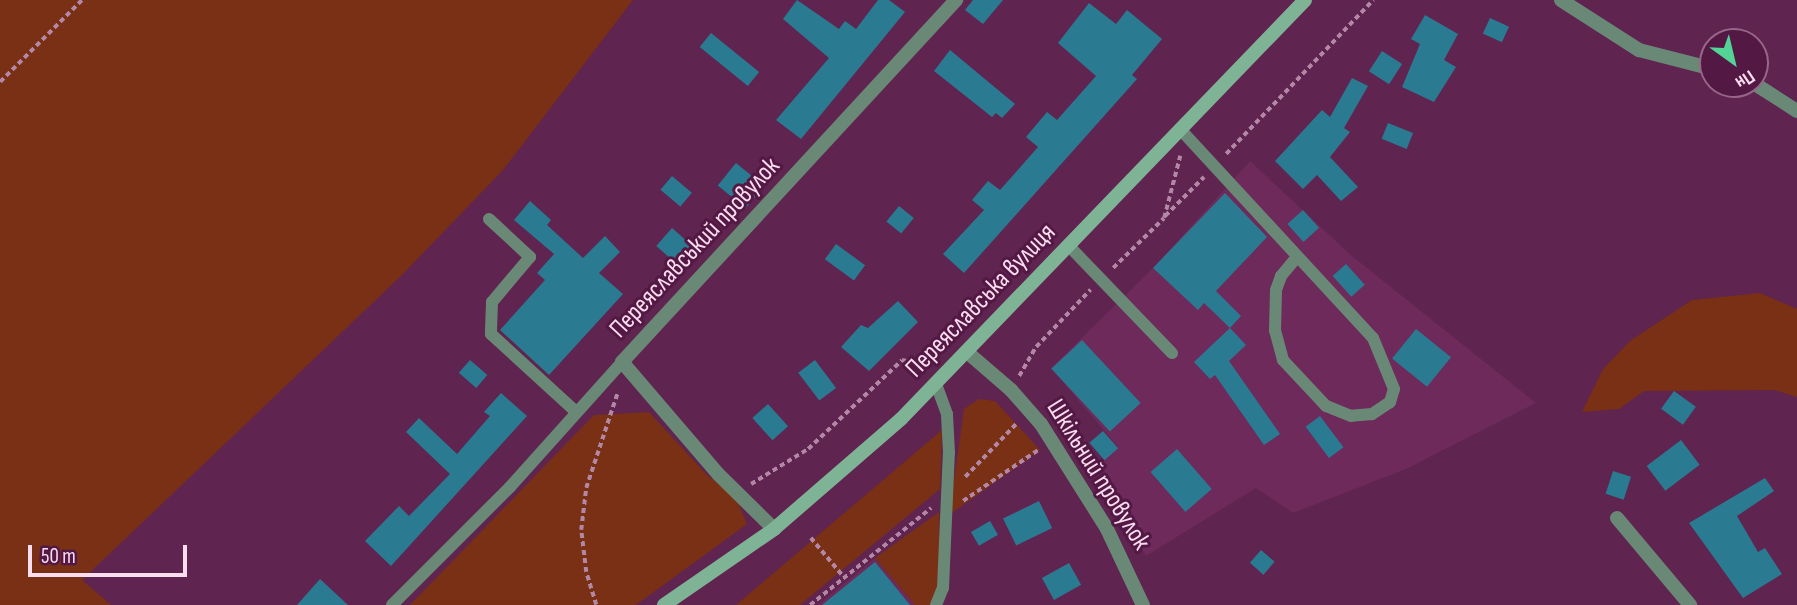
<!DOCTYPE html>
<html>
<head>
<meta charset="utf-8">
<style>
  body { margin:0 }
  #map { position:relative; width:1797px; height:605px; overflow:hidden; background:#5f244f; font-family:"Sofia Sans Condensed",sans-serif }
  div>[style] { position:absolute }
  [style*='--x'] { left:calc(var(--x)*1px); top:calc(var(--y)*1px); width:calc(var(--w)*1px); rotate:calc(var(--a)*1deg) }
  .built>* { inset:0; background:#6d2a5b }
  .green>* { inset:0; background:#793015 }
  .building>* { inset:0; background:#2a7b91; transform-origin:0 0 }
  .path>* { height:3.5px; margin-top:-1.75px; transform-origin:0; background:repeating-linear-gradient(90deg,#b388a6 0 5px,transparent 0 8.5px) }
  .lane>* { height:12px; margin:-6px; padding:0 6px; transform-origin:6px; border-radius:6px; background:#698976 }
  .street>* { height:14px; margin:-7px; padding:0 7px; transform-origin:7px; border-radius:7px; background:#698976 }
  .secondary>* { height:14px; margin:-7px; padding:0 7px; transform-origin:7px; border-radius:7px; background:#7fb396 }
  span { translate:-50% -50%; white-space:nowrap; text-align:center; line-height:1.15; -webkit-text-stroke:6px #531944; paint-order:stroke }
  .street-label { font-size:26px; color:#fbddf0 }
  .north { position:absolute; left:1699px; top:28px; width:70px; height:70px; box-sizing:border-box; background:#531944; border:2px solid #966789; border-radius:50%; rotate:146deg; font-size:19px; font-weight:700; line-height:28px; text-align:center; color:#fbddf0 }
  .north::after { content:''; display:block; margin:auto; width:24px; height:32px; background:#53d396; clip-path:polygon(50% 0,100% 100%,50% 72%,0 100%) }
  .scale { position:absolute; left:28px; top:545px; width:159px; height:32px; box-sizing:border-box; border:4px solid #fbddf0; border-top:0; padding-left:9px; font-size:21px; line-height:24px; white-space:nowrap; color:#fbddf0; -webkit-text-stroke:5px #531944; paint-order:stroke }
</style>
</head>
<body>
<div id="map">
  <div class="built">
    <div style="clip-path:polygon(1250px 161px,1352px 256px,1536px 403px,1406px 469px,1293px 513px,1256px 488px,1146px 556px,1107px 487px,1103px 460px,1118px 447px,1051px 368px,1153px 268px)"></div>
    <div style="clip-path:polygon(875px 558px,915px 605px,818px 605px)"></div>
  </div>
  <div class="green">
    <div style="clip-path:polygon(0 0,633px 0,503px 170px,403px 274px,82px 580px,111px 605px,0 605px)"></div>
    <div style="clip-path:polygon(1760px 293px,1797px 309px,1797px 397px,1775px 390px,1644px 391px,1619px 409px,1582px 412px,1603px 369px,1630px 341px,1692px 300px)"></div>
    <div style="clip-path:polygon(979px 399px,995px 401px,1040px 450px,949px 515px,964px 409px)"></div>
    <div style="clip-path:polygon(649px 412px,707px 475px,736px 498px,747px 524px,636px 605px,410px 605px,594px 415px)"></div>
    <div style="clip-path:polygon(942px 430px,940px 489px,800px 605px,736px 605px)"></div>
    <div style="clip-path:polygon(939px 512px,939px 605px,915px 605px,875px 558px)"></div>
  </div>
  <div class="building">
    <div style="clip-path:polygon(797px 0,839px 29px,845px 21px,856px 29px,878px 0,889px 0,905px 12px,801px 139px,776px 120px,829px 58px,783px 19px)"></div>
    <div style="clip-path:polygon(973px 0,1003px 0,983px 24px,965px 10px)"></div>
    <div style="clip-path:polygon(1089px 3px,1116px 24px,1127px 10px,1162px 39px,1132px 75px,1137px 79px,964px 273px,943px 254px,984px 210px,972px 200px,988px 181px,1000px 190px,1038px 147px,1026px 137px,1047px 112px,1057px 120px,1096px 76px,1058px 43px)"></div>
    <div style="clip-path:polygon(1425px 15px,1458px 34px,1444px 60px,1456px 67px,1434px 102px,1402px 87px,1420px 44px,1411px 39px)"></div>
    <div style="left:1490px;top:18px;width:21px;height:17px;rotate:25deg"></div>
    <div style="left:711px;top:33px;width:62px;height:18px;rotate:39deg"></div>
    <div style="clip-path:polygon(950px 50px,1015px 104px,1002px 118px,996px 113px,992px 117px,934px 71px)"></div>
    <div style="left:1382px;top:51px;width:24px;height:24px;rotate:33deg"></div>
    <div style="clip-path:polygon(1352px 78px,1368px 86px,1344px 128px,1350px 132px,1330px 157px,1358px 187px,1341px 201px,1317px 175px,1303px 189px,1275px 161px,1322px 110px,1330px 117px)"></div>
    <div style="left:1388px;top:123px;width:27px;height:17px;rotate:22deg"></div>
    <div style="left:736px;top:163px;width:36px;height:29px;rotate:39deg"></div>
    <div style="left:672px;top:176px;width:26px;height:18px;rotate:40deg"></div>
    <div style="clip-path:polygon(1225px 193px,1267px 237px,1216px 291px,1241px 316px,1230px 328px,1204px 303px,1198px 310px,1153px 268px)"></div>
    <div style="clip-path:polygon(530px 201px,551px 220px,547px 225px,583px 258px,605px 236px,620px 252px,599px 273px,623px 294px,549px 375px,500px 330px,545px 280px,537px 273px,554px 254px,514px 220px)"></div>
    <div style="left:899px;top:206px;width:19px;height:20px;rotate:39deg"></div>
    <div style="left:1303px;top:210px;width:24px;height:21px;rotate:48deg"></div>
    <div style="left:672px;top:228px;width:33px;height:24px;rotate:41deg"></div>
    <div style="left:836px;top:244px;width:36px;height:19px;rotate:36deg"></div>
    <div style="left:1346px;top:264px;width:28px;height:18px;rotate:48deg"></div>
    <div style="clip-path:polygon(898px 301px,918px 322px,869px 371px,841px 347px,861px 325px,868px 328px)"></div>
    <div style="clip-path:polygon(1230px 328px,1246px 345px,1229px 361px,1280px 434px,1264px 445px,1215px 375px,1210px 379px,1194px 362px)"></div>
    <div style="left:1416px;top:329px;width:45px;height:38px;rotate:39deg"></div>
    <div style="left:1082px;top:340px;width:86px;height:42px;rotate:47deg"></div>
    <div style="left:470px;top:360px;width:23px;height:17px;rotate:41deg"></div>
    <div style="left:815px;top:360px;width:35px;height:21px;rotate:53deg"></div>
    <div style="left:1674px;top:391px;width:27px;height:22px;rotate:36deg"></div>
    <div style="clip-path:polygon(501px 393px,527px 416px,391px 566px,365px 541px,399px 506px,409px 516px,450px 474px,406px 432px,419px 418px,457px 454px,490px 416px,484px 412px)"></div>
    <div style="left:768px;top:404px;width:30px;height:21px;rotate:48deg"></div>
    <div style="left:1320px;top:416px;width:39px;height:18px;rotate:53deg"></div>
    <div style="left:1103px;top:431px;width:23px;height:18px;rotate:49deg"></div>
    <div style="left:1681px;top:440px;width:31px;height:43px;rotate:53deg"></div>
    <div style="left:1177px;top:449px;width:53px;height:35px;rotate:49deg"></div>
    <div style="left:1613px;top:471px;width:19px;height:24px;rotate:18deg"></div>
    <div style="clip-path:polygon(1765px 478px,1774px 491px,1737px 516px,1758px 552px,1765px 548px,1782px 574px,1743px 598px,1689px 523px)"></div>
    <div style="left:1039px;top:501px;width:30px;height:40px;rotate:64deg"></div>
    <div style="left:990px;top:521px;width:16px;height:22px;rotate:60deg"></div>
    <div style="left:1261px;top:550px;width:18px;height:17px;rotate:41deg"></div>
    <div style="clip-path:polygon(875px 562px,910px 605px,822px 605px)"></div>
    <div style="left:1069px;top:563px;width:25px;height:31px;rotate:61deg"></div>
    <div style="clip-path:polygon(320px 579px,348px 605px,297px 605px)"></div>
  </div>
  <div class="path">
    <div style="--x:0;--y:82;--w:116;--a:-45"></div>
    <div style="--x:1226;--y:154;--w:213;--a:-46.3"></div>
    <div style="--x:1165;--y:216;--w:55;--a:-45"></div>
    <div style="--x:1113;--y:268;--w:71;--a:-44.4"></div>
    <div style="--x:1164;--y:218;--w:64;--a:-75.5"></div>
    <div style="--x:1019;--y:376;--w:34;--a:-60"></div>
    <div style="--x:1036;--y:347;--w:79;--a:-46.5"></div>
    <div style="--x:965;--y:477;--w:76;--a:-46.1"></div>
    <div style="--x:751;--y:484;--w:67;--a:-31.6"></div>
    <div style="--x:808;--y:449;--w:129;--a:-43.4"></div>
    <div style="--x:902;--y:360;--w:26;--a:13"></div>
    <div style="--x:963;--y:501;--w:91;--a:-34.2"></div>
    <div style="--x:811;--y:538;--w:50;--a:49.9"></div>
    <div style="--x:596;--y:605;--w:34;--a:-107"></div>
    <div style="--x:586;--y:572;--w:42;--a:-96.8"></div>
    <div style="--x:581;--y:530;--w:42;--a:-83.2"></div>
    <div style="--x:586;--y:488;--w:99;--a:-71.7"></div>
    <div style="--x:810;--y:605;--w:155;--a:-38.7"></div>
  </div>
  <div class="lane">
    <div style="--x:1181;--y:130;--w:283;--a:47.3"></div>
    <div style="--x:1373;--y:338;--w:55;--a:67.6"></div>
    <div style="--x:1394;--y:389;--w:14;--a:107"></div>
    <div style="--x:1390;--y:402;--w:22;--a:146"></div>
    <div style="--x:1372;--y:414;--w:21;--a:175"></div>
    <div style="--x:1351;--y:416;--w:27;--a:-158"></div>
    <div style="--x:1326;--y:406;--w:63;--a:-133.1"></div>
    <div style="--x:1283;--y:360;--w:30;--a:-105"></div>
    <div style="--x:1275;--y:331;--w:41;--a:-88.6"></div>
    <div style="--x:1276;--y:290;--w:15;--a:-70"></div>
    <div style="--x:1281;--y:276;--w:25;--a:-50"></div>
    <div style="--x:489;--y:219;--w:56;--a:42.8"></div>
    <div style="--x:530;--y:257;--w:59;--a:130.2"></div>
    <div style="--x:492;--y:302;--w:32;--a:92"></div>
    <div style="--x:491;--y:334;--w:115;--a:42.5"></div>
    <div style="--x:1068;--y:245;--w:150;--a:46.1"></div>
    <div style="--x:392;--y:605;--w:167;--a:-45"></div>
    <div style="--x:510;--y:487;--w:168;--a:-48.1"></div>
    <div style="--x:936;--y:605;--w:18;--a:-68"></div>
    <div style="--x:943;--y:588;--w:135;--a:-87.5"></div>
    <div style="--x:949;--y:453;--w:39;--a:-93"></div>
    <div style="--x:947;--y:414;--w:32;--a:-110"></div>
  </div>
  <div class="street">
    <div style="--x:1561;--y:0;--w:93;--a:32.7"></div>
    <div style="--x:1639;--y:50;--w:76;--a:14.4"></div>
    <div style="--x:1755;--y:84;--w:50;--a:32.7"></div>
    <div style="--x:967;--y:352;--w:58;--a:40.8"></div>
    <div style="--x:1011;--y:390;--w:45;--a:48.6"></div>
    <div style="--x:1041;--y:424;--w:124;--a:57.8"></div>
    <div style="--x:1107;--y:529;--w:84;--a:64.7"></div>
    <div style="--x:1617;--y:518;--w:114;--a:50"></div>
    <div style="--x:774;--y:529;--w:77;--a:-135.5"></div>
    <div style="--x:719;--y:475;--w:149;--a:-130.6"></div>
    <div style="--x:622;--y:362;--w:493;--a:-47.3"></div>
  </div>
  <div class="secondary">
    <div style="--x:664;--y:605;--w:134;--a:-34.6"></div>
    <div style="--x:774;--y:529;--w:168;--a:-40.9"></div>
    <div style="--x:901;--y:419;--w:582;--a:-46.04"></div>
  </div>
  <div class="street-label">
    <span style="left:695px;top:248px;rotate:-47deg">Переяславський провулок</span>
    <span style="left:981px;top:301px;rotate:-46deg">Переяславська вулиця</span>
    <span style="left:1098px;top:475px;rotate:58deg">Шкільний провулок</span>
  </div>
  <div class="north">Пн</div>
  <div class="scale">50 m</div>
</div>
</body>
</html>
